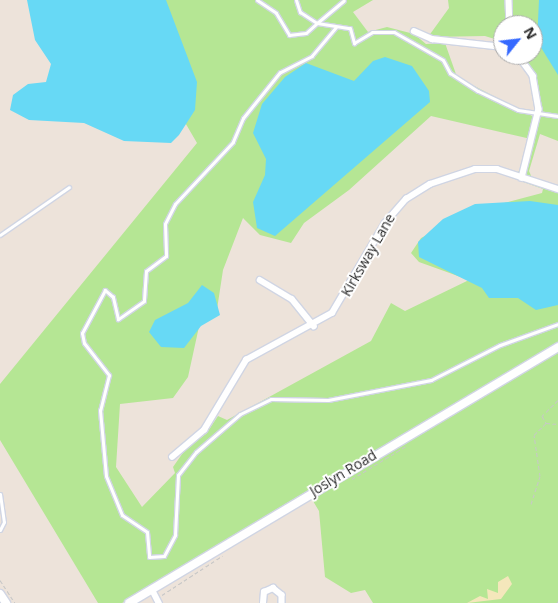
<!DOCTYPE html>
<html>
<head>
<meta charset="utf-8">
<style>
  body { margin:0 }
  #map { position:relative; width:558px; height:603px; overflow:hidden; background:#ede3da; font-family:"Open Sans",sans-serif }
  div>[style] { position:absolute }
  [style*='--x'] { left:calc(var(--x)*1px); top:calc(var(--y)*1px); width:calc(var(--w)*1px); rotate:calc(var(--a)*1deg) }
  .green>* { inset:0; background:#b5e694 }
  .sand>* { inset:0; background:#f4e7bb }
  .water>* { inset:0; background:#67d9f5 }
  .path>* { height:1px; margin-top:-0.5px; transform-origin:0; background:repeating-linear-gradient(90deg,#c7c7c7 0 4px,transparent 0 6.5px) }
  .roads { filter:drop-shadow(1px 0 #d0d5e3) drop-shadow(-1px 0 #d0d5e3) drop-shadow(0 1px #d0d5e3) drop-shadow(0 -1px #d0d5e3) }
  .service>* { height:3px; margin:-1.5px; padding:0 1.5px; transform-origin:1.5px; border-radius:1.5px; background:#fff }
  .minor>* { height:5.5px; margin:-2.75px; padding:0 2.75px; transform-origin:2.75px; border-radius:2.75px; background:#fff }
  .tertiary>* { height:8px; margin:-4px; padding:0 4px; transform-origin:4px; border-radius:4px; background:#fff }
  span { translate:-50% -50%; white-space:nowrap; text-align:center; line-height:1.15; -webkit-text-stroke:4px #fff; paint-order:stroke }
  .street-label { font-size:14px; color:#292929 }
  .north { position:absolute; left:493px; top:15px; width:50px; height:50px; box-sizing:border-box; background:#fff; border:1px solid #a9a9a9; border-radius:50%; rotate:61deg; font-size:14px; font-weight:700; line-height:20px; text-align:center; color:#292929 }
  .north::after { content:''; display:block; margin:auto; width:18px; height:22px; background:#3569ff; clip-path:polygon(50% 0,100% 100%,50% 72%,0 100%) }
</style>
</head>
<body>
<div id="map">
  <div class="green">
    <div style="clip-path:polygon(evenodd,46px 0,373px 0,353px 12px,368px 32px,387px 27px,414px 34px,426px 44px,445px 43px,457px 77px,536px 118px,531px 78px,514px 55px,533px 55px,533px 25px,503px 25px,501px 41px,485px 36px,428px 37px,449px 8px,448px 0,558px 0,558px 141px,540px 134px,529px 171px,532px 178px,558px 185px,558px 603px,373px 603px,365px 590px,351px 593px,325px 577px,319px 511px,307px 491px,122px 603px,98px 603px,0 440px,0 384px,197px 143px,176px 107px,46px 0,431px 116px,531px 139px,522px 168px,512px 178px,543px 189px,542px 193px,478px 210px,421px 238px,411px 253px,419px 262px,469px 280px,405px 311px,391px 303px,371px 341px,227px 420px,218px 416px,206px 434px,187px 447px,173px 467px,175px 473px,142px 507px,116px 467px,120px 404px,173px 398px,188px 377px,200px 322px,216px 316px,223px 270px,243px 218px,260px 235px,291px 243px,304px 223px,349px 190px,431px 116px)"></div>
  </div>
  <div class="sand">
    <div style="clip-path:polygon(508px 576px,512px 584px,501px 599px,467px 603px,480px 596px,488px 599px,487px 589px,498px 593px,498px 582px)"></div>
  </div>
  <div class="water">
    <div style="clip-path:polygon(27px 0,166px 0,197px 82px,195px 110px,179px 135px,171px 143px,124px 141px,84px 123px,29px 120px,10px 110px,13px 95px,28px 84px,46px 82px,51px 64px,35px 40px)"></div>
    <div style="clip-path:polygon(539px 0,558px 0,558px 75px,537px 41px)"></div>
    <div style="clip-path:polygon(385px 57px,412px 66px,429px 91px,430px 102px,275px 236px,257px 228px,253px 202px,265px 175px,266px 159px,253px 133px,262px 104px,285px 77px,306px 63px,354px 81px,373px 61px)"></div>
    <div style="clip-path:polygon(530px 201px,558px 205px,558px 305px,536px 310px,518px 298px,489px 298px,482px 288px,419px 257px,418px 242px,443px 219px,475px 204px)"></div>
    <div style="clip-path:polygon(202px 285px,214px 293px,220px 315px,201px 326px,184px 348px,161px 347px,149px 332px,155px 320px,188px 303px)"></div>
  </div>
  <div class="path">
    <div style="--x:558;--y:400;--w:23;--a:135"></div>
    <div style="--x:542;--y:416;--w:8;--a:60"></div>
    <div style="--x:546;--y:423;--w:12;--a:5"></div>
    <div style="--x:352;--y:479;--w:63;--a:-31.4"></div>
    <div style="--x:531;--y:504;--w:29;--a:-72"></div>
    <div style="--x:540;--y:476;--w:41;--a:-98.3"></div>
    <div style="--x:534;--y:435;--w:17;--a:-45"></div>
    <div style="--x:0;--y:580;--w:27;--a:57"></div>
    <div style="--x:162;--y:595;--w:72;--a:-33"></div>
    <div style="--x:557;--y:603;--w:2;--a:-63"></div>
  </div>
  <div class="roads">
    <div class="service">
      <div style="--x:257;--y:0;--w:23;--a:34"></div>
      <div style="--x:276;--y:13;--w:26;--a:59"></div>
      <div style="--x:289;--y:35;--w:17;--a:-7"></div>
      <div style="--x:306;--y:33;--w:15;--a:-42"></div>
      <div style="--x:317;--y:23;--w:33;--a:9"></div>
      <div style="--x:350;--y:28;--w:16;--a:75"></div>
      <div style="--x:354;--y:43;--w:21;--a:-31"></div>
      <div style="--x:372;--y:32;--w:22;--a:0"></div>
      <div style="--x:394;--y:32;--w:56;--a:29.7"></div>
      <div style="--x:443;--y:60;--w:15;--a:62"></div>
      <div style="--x:450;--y:73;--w:33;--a:33"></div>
      <div style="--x:478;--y:91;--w:44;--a:25.4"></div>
      <div style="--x:518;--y:110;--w:40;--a:8.5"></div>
      <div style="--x:296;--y:0;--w:13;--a:72"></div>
      <div style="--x:300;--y:12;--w:20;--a:33"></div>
      <div style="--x:317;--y:23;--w:35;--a:-40"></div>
      <div style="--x:336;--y:27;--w:38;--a:130"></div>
      <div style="--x:312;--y:56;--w:36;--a:153"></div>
      <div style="--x:280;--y:72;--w:59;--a:128.8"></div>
      <div style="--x:243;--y:118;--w:26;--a:113"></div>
      <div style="--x:233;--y:142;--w:85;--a:133.1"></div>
      <div style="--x:175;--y:204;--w:22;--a:117"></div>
      <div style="--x:165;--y:224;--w:32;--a:88"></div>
      <div style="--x:166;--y:256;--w:25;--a:143"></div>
      <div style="--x:146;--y:271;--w:30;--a:94"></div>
      <div style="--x:144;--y:301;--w:32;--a:145"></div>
      <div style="--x:118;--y:319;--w:23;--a:-103"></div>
      <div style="--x:113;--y:297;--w:11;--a:-139"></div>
      <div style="--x:105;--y:290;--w:49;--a:118.1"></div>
      <div style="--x:82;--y:333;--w:10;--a:79"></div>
      <div style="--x:84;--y:343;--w:41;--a:52"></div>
      <div style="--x:109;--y:375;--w:36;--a:104"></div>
      <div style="--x:100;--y:410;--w:66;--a:84.8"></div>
      <div style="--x:106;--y:476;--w:42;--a:67.7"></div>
      <div style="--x:122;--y:515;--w:30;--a:34"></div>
      <div style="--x:147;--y:532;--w:25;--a:85"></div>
      <div style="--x:149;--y:557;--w:15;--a:-4"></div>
      <div style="--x:164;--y:556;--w:24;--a:-62"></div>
      <div style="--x:175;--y:535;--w:60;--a:-87.1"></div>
      <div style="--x:178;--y:475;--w:29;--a:-52"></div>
      <div style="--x:196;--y:452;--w:58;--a:-40.8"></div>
      <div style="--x:240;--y:414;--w:34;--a:-26"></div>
      <div style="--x:271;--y:399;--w:57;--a:1"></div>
      <div style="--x:328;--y:400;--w:105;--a:-11"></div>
      <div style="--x:431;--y:380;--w:77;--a:-26.9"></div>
      <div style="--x:500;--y:345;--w:62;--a:-19.9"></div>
      <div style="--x:0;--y:235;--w:84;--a:-34.8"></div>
      <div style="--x:0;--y:494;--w:28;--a:82"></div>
      <div style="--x:4;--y:522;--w:9;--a:117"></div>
    </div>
    <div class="minor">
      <div style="--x:509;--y:0;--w:25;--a:88"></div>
      <div style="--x:414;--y:31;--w:20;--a:24"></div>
      <div style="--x:432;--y:39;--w:71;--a:6.4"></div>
      <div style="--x:518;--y:55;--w:26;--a:54"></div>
      <div style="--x:533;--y:76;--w:34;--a:80"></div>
      <div style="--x:539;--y:109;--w:71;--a:103.8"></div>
      <div style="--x:260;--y:280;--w:37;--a:31"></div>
      <div style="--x:292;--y:299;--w:35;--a:51"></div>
      <div style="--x:172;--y:457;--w:42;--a:-40.2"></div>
      <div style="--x:204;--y:430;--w:82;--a:-59"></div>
      <div style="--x:246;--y:360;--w:98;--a:-28.7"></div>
      <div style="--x:332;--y:313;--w:104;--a:-59.5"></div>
      <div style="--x:385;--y:223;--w:32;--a:-49"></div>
      <div style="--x:406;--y:199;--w:28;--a:-32"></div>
      <div style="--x:430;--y:184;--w:47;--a:-18.4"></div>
      <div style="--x:475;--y:169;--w:22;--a:0"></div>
      <div style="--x:497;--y:169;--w:64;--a:18.2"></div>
      <div style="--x:152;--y:589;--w:16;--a:63"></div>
      <div style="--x:263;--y:603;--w:11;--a:-85"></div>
      <div style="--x:264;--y:592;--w:10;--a:-24"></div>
      <div style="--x:273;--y:588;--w:11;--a:38"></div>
      <div style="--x:282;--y:595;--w:8;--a:90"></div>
    </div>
    <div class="tertiary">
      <div style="--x:0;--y:594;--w:11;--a:56"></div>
      <div style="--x:129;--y:603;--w:500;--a:-30.8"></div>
    </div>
  </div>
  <div class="street-label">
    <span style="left:368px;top:255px;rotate:-60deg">Kirksway Lane</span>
    <span style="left:343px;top:473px;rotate:-31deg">Joslyn Road</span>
  </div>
  <div class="north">N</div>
</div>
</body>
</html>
